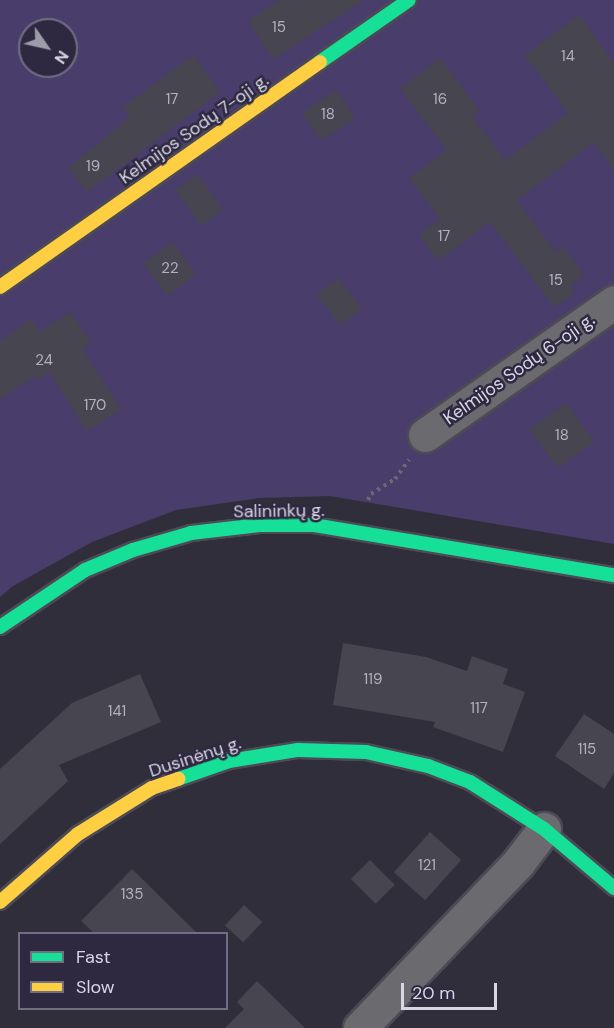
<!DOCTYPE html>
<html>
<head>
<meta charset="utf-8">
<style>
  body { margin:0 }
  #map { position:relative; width:614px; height:1028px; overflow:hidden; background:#312e3b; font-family:"DM Sans",sans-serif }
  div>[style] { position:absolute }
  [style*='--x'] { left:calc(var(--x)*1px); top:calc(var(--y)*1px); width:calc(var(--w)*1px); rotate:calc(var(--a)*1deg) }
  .green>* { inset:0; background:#493e6b }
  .building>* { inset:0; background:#474550; transform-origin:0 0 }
  .path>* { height:4px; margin-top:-2px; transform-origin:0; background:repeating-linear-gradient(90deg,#6a6970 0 3px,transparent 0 7.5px) }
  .roads { filter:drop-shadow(2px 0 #4d4a55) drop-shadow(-2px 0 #4d4a55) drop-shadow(0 2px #4d4a55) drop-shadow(0 -2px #4d4a55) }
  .street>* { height:33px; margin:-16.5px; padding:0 16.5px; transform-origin:16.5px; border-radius:16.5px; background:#6b6a6f }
  .fast>* { height:14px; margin:-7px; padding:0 7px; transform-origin:7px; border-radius:7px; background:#16e098 }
  .slow>* { height:14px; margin:-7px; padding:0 7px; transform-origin:7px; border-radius:7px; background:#ffcf43 }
  span { translate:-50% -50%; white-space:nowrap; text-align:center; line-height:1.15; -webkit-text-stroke:5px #2e2940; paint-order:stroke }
  .number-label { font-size:15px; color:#b4b1bf }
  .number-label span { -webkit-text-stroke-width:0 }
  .street-label { font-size:18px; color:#d8d5e4 }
  .legend { position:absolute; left:18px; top:932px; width:210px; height:78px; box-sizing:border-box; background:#2e2940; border:2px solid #726e82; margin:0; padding:8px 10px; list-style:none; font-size:18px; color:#d8d5e4 }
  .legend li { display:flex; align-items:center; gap:12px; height:30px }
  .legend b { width:30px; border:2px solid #726e82 }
  .north { position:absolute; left:18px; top:18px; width:60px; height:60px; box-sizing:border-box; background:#2e2940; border:2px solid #726e82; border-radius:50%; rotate:124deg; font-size:16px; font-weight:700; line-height:24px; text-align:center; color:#d8d5e4 }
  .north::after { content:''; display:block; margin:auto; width:21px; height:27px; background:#9e9ba9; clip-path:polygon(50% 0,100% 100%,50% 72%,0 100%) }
  .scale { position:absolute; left:401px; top:983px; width:96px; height:27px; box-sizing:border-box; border:3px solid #d8d5e4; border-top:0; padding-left:8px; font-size:18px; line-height:21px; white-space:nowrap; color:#d8d5e4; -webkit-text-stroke:4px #2e2940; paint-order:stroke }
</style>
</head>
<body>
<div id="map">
  <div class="green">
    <div style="clip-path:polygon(evenodd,0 0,614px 0,614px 544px,330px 496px,259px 498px,176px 510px,92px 542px,13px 586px,0 597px,0 0,30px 30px,66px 30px,66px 66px,30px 66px,30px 30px)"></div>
  </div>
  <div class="building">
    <div style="clip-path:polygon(279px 0,364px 0,273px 59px,248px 21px)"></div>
    <div style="clip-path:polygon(579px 15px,614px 63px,614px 170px,594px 142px,517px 200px,555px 252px,564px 247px,584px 276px,570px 286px,575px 292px,554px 307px,490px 222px,438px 261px,419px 235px,440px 219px,409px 178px,447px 150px,400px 89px,440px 58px,480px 111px,472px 117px,505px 160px,568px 113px,525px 55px)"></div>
    <div style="clip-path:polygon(193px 55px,220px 92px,87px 192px,68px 168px,130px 117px,123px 107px)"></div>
    <div style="left:336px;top:90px;width:34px;height:41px;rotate:56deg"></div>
    <div style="left:197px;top:174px;width:44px;height:27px;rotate:54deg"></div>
    <div style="left:172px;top:242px;width:40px;height:36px;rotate:53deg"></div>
    <div style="left:338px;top:278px;width:39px;height:27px;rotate:52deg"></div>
    <div style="clip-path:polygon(70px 312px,91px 342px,82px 349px,121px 409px,87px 431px,49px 372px,37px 381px,34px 376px,0 399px,0 341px,31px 319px,40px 332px)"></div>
    <div style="left:566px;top:403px;width:48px;height:45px;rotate:54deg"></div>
    <div style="clip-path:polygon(343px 643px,426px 657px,467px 671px,472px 656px,508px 669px,503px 684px,525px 692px,503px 752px,433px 727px,435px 722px,333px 705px)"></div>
    <div style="clip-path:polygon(140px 674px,161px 722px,59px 765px,68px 781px,0 844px,0 769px,72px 703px)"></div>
    <div style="clip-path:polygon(584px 714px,614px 734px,614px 773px,604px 789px,555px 756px)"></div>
    <div style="left:430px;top:832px;width:42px;height:54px;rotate:42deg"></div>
    <div style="left:370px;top:860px;width:35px;height:27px;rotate:45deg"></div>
    <div style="clip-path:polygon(132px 869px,197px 933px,94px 933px,81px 921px)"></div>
    <div style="left:244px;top:905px;width:25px;height:28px;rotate:43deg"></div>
    <div style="clip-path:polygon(257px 981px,305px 1028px,225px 1028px,244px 1009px,237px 1002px)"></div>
  </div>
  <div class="path">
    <div style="--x:368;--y:500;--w:7;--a:-63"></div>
    <div style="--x:371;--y:494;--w:28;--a:-32"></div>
    <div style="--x:395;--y:479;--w:24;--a:-54"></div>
  </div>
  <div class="roads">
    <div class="street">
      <div style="--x:425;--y:435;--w:231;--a:-35.1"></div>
      <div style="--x:360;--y:1028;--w:228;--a:-46.2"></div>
      <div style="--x:518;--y:863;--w:43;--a:-52.6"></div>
    </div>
    <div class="fast">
      <div style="--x:320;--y:62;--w:108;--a:-34.9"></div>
      <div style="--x:0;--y:627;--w:102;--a:-33.8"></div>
      <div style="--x:85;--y:570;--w:52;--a:-22.6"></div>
      <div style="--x:133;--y:550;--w:60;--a:-16.3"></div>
      <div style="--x:191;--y:533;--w:69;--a:-6.6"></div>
      <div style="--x:260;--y:525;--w:54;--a:0"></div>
      <div style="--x:314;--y:525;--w:304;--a:9.5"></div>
      <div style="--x:178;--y:779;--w:54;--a:-19.4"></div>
      <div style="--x:229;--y:761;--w:70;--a:-9.1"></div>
      <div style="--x:298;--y:750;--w:68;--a:1.7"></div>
      <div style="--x:366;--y:752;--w:64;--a:12.7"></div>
      <div style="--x:428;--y:766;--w:45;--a:20.9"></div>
      <div style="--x:470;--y:782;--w:88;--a:32.4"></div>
      <div style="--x:544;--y:829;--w:92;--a:40.1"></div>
    </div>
    <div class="slow">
      <div style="--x:0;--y:287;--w:391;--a:-35.1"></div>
      <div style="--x:0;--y:902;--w:103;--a:-41.1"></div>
      <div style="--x:78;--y:834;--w:87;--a:-31.9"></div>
      <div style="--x:152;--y:788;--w:28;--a:-19"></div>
    </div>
  </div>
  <div class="number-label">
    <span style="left:279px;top:28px">15</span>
    <span style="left:568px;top:57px">14</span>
    <span style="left:172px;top:100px">17</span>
    <span style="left:440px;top:100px">16</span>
    <span style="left:328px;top:115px">18</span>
    <span style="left:93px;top:167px">19</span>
    <span style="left:444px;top:237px">17</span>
    <span style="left:170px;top:269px">22</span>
    <span style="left:556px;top:281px">15</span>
    <span style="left:44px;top:361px">24</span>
    <span style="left:95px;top:406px">170</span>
    <span style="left:562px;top:436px">18</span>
    <span style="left:373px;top:680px">119</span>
    <span style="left:479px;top:709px">117</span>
    <span style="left:117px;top:712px">141</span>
    <span style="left:587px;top:750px">115</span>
    <span style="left:427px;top:866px">121</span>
    <span style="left:132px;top:895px">135</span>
  </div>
  <div class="street-label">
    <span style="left:194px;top:129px;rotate:-35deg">Kelmijos Sodų 7-oji g.</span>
    <span style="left:519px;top:369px;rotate:-35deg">Kelmijos Sodų 6-oji g.</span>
    <span style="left:279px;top:511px;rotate:-1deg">Salininkų g.</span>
    <span style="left:195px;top:757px;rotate:-18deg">Dusinėnų g.</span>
  </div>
  <ul class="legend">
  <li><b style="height:8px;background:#16e098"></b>Fast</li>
  <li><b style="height:8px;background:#ffcf43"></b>Slow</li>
  </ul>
  <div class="north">N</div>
  <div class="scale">20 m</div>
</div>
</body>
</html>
